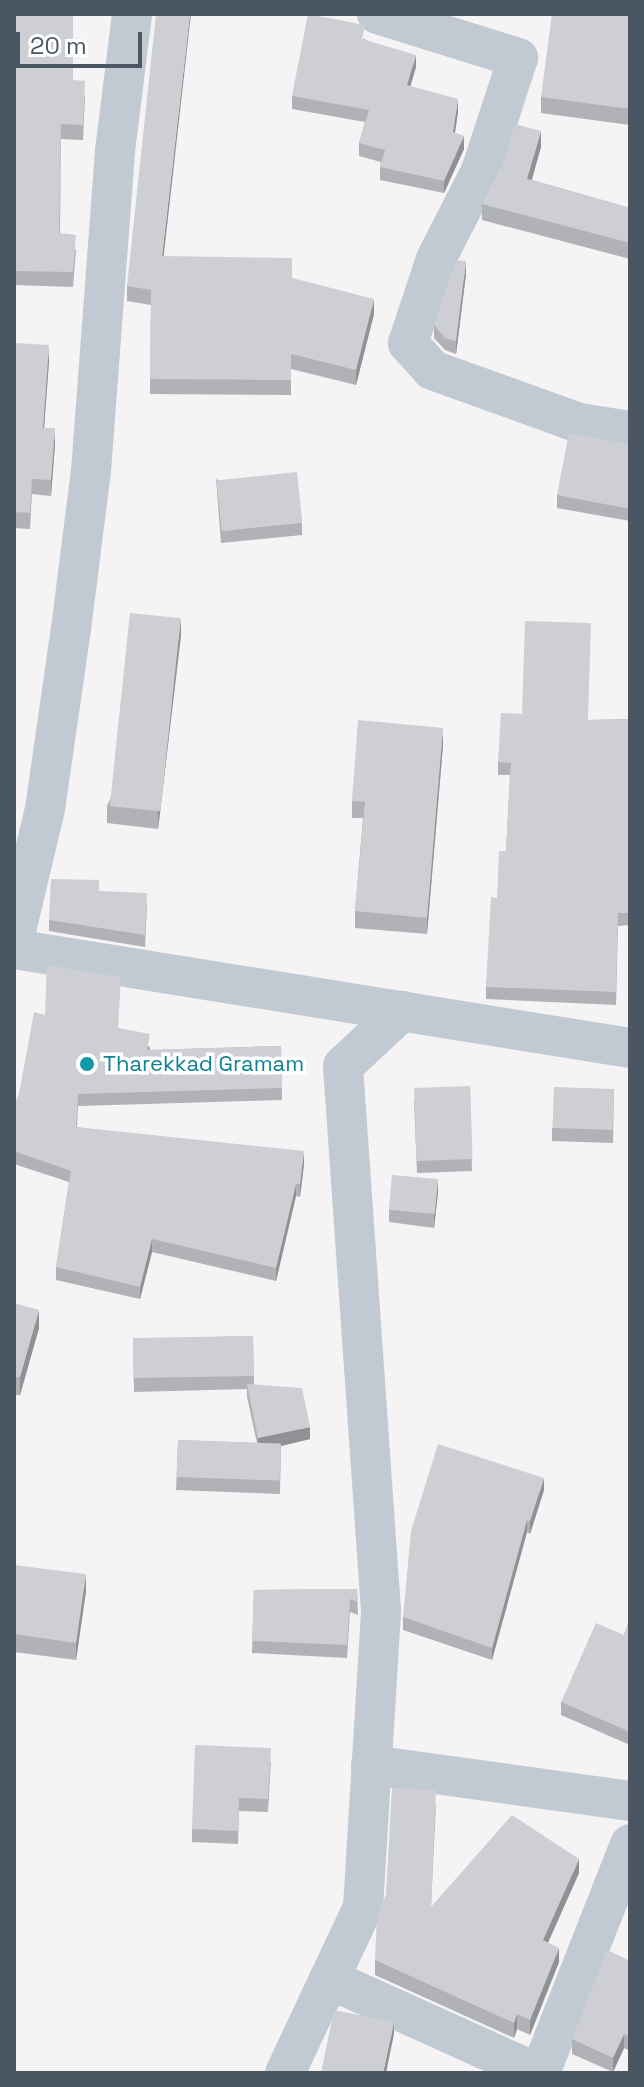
<!DOCTYPE html>
<html>
<head>
<meta charset="utf-8">
<style>
  body { margin:0 }
  #map { position:relative; width:644px; height:2087px; overflow:hidden; background:#f5f3f3; font-family:"Space Grotesk",sans-serif }
  div>[style] { position:absolute }
  [style*='--x'] { left:calc(var(--x)*1px); top:calc(var(--y)*1px); width:calc(var(--w)*1px); rotate:calc(var(--a)*1deg) }
  .minor>* { height:40px; margin:-20px; padding:0 20px; transform-origin:20px; border-radius:20px; background:#c1cad2 }
  .wall>* { inset:0; background:#b0b2b7 }
  .shaded-wall>* { inset:0; background:#909195 }
  .building>* { inset:0; background:#cdcfd5; transform-origin:0 0 }
  .dots>* { width:22px; height:22px; translate:-50% -50%; box-sizing:border-box; border:4px solid #fff; border-radius:50% }
  span { translate:-50% -50%; white-space:nowrap; text-align:center; line-height:1.15; -webkit-text-stroke:7px #fff; paint-order:stroke }
  .culture-label { font-size:22px; color:#0d838f }
  .left { translate:0 -50%; text-align:left }
  .frame { position:absolute; inset:0; border:16px solid #4a5661; pointer-events:none }
  .scale { position:absolute; left:16px; top:32px; width:126px; height:36px; box-sizing:border-box; border:4px solid #4a5661; border-top:0; padding-left:10px; font-size:24px; line-height:28px; white-space:nowrap; color:#4a5661; -webkit-text-stroke:6px #fff; paint-order:stroke }
</style>
</head>
<body>
<div id="map">
  <div class="minor">
    <div style="--x:377;--y:14;--w:148;--a:17.3"></div>
    <div style="--x:518;--y:58;--w:119;--a:108.1"></div>
    <div style="--x:481;--y:171;--w:99;--a:117.1"></div>
    <div style="--x:436;--y:259;--w:89;--a:108.4"></div>
    <div style="--x:408;--y:343;--w:36;--a:48"></div>
    <div style="--x:432;--y:370;--w:156;--a:19.8"></div>
    <div style="--x:579;--y:423;--w:52;--a:8.9"></div>
    <div style="--x:14;--y:939;--w:134;--a:-76.6"></div>
    <div style="--x:45;--y:809;--w:182;--a:-81.8"></div>
    <div style="--x:71;--y:629;--w:159;--a:-82.8"></div>
    <div style="--x:91;--y:471;--w:321;--a:-85.7"></div>
    <div style="--x:115;--y:151;--w:138;--a:-82.9"></div>
    <div style="--x:14;--y:949;--w:624;--a:9.13"></div>
    <div style="--x:371;--y:1765;--w:261;--a:7.9"></div>
    <div style="--x:329;--y:1979;--w:228;--a:24.3"></div>
    <div style="--x:285;--y:2073;--w:183;--a:-64.8"></div>
    <div style="--x:363;--y:1907;--w:297;--a:-86.5"></div>
    <div style="--x:381;--y:1611;--w:546;--a:-93.99"></div>
    <div style="--x:343;--y:1066;--w:81;--a:-43"></div>
    <div style="--x:540;--y:2073;--w:246;--a:-68.5"></div>
  </div>
  <div class="wall">
    <div style="clip-path:polygon(14px 14px,85px 96px,83px 140px,61px 139px,60px 233px,76px 250px,73px 287px,14px 285px)"></div>
    <div style="clip-path:polygon(630px 14px,630px 125px,541px 113px,541px 97px)"></div>
    <div style="clip-path:polygon(365px 38px,365px 40px,416px 67px,410px 86px,458px 112px,455px 133px,464px 149px,444px 193px,380px 180px,380px 167px,381px 162px,359px 156px,359px 143px,365px 122px,292px 109px,292px 96px)"></div>
    <div style="clip-path:polygon(541px 147px,532px 180px,630px 208px,630px 259px,482px 220px,482px 204px)"></div>
    <div style="clip-path:polygon(164px 256px,292px 278px,374px 314px,356px 385px,291px 369px,291px 395px,150px 394px,151px 305px,127px 301px,127px 286px)"></div>
    <div style="clip-path:polygon(466px 274px,456px 354px,445px 350px,434px 338px,434px 325px)"></div>
    <div style="clip-path:polygon(14px 343px,49px 361px,44px 428px,55px 444px,51px 496px,32px 494px,30px 529px,14px 528px)"></div>
    <div style="clip-path:polygon(630px 444px,630px 521px,557px 508px,557px 495px)"></div>
    <div style="clip-path:polygon(216px 479px,302px 523px,302px 535px,221px 543px)"></div>
    <div style="clip-path:polygon(181px 635px,158px 829px,107px 823px,107px 806px)"></div>
    <div style="clip-path:polygon(630px 719px,630px 925px,618px 926px,616px 1005px,486px 999px,486px 987px,497px 898px,506px 851px,510px 775px,498px 775px,498px 762px,589px 720px)"></div>
    <div style="clip-path:polygon(443px 745px,427px 934px,355px 928px,355px 911px,363px 818px,352px 818px,352px 801px)"></div>
    <div style="clip-path:polygon(147px 905px,145px 947px,49px 931px,49px 920px)"></div>
    <div style="clip-path:polygon(119px 1028px,150px 1047px,150px 1050px,281px 1046px,282px 1100px,78px 1106px,77px 1127px,304px 1164px,300px 1197px,296px 1196px,276px 1281px,152px 1252px,140px 1299px,56px 1280px,56px 1267px,69px 1182px,14px 1164px,14px 1107px,19px 1094px)"></div>
    <div style="clip-path:polygon(470px 1086px,472px 1171px,417px 1173px,414px 1100px)"></div>
    <div style="clip-path:polygon(614px 1089px,613px 1143px,552px 1141px,552px 1128px)"></div>
    <div style="clip-path:polygon(438px 1192px,434px 1228px,389px 1222px,389px 1210px)"></div>
    <div style="clip-path:polygon(14px 1303px,39px 1328px,20px 1395px,14px 1395px)"></div>
    <div style="clip-path:polygon(253px 1336px,254px 1385px,310px 1439px,281px 1446px,280px 1494px,176px 1490px,178px 1440px,257px 1443px,247px 1397px,247px 1389px,134px 1392px,133px 1339px)"></div>
    <div style="clip-path:polygon(544px 1490px,530px 1534px,527px 1532px,492px 1660px,403px 1630px,403px 1617px)"></div>
    <div style="clip-path:polygon(14px 1565px,86px 1591px,76px 1660px,14px 1652px)"></div>
    <div style="clip-path:polygon(357px 1589px,358px 1615px,350px 1612px,347px 1658px,252px 1653px,254px 1590px)"></div>
    <div style="clip-path:polygon(630px 1618px,630px 1745px,561px 1715px,561px 1702px,624px 1635px)"></div>
    <div style="clip-path:polygon(271px 1761px,268px 1812px,239px 1811px,238px 1844px,192px 1842px,192px 1829px)"></div>
    <div style="clip-path:polygon(436px 1804px,431px 1906px,579px 1873px,548px 1942px,559px 1962px,530px 2035px,517px 2029px,514px 2038px,375px 1975px,375px 1960px)"></div>
    <div style="clip-path:polygon(630px 1961px,630px 2051px,624px 2048px,613px 2072px,572px 2054px,572px 2039px)"></div>
  </div>
  <div class="shaded-wall">
    <div style="clip-path:polygon(190px 14px,191px 14px,162px 271px,162px 256px)"></div>
    <div style="clip-path:polygon(416px 55px,416px 67px,407px 98px,407px 85px)"></div>
    <div style="clip-path:polygon(458px 99px,458px 112px,453px 145px,453px 132px)"></div>
    <div style="clip-path:polygon(541px 131px,541px 147px,527px 195px,527px 179px)"></div>
    <div style="clip-path:polygon(464px 136px,464px 149px,444px 193px,444px 181px)"></div>
    <div style="clip-path:polygon(466px 261px,466px 274px,456px 354px,456px 341px)"></div>
    <div style="clip-path:polygon(374px 299px,374px 314px,356px 385px,356px 370px)"></div>
    <div style="clip-path:polygon(49px 345px,49px 361px,43px 443px,43px 428px)"></div>
    <div style="clip-path:polygon(55px 428px,55px 444px,51px 496px,51px 480px)"></div>
    <div style="clip-path:polygon(181px 618px,181px 635px,158px 829px,158px 812px)"></div>
    <div style="clip-path:polygon(443px 728px,443px 745px,427px 934px,427px 918px)"></div>
    <div style="clip-path:polygon(304px 1151px,304px 1164px,300px 1197px,300px 1184px)"></div>
    <div style="clip-path:polygon(438px 1179px,438px 1192px,434px 1228px,434px 1215px)"></div>
    <div style="clip-path:polygon(296px 1184px,296px 1196px,276px 1281px,276px 1268px)"></div>
    <div style="clip-path:polygon(152px 1239px,152px 1252px,140px 1299px,140px 1287px)"></div>
    <div style="clip-path:polygon(39px 1310px,39px 1328px,20px 1395px,20px 1377px)"></div>
    <div style="clip-path:polygon(310px 1427px,310px 1439px,281px 1446px,280px 1494px,281px 1446px,258px 1450px,258px 1438px)"></div>
    <div style="clip-path:polygon(544px 1478px,544px 1490px,530px 1534px,530px 1521px)"></div>
    <div style="clip-path:polygon(527px 1520px,527px 1532px,492px 1660px,492px 1648px)"></div>
    <div style="clip-path:polygon(86px 1574px,86px 1591px,76px 1660px,76px 1643px)"></div>
    <div style="clip-path:polygon(579px 1859px,579px 1873px,543px 1954px,543px 1940px)"></div>
    <div style="clip-path:polygon(559px 1948px,559px 1962px,530px 2035px,530px 2020px)"></div>
    <div style="clip-path:polygon(517px 2014px,517px 2029px,514px 2038px,514px 2023px)"></div>
    <div style="clip-path:polygon(394px 2022px,394px 2034px,386px 2073px,383px 2073px)"></div>
    <div style="clip-path:polygon(624px 2034px,624px 2048px,613px 2072px,613px 2058px)"></div>
  </div>
  <div class="building">
    <div style="clip-path:polygon(14px 14px,73px 14px,73px 80px,85px 81px,83px 125px,61px 124px,59px 233px,76px 235px,73px 272px,14px 271px)"></div>
    <div style="clip-path:polygon(156px 14px,190px 14px,162px 256px,292px 258px,292px 278px,374px 299px,356px 370px,291px 354px,291px 380px,150px 379px,151px 290px,127px 286px)"></div>
    <div style="clip-path:polygon(308px 14px,365px 25px,362px 39px,416px 55px,407px 85px,458px 99px,453px 132px,464px 136px,444px 181px,380px 167px,385px 150px,359px 143px,369px 110px,292px 96px)"></div>
    <div style="clip-path:polygon(552px 14px,630px 14px,630px 109px,541px 97px)"></div>
    <div style="clip-path:polygon(515px 124px,541px 131px,527px 179px,630px 208px,630px 243px,482px 204px,502px 165px)"></div>
    <div style="clip-path:polygon(456px 260px,466px 261px,456px 341px,445px 338px,434px 325px)"></div>
    <div style="clip-path:polygon(14px 343px,49px 345px,43px 428px,55px 428px,51px 480px,32px 479px,30px 513px,14px 512px)"></div>
    <div style="clip-path:polygon(569px 433px,630px 444px,630px 509px,557px 495px)"></div>
    <div style="left:297px;top:472px;width:51px;height:81px;rotate:84deg"></div>
    <div style="left:130px;top:613px;width:51px;height:194px;rotate:6deg"></div>
    <div style="clip-path:polygon(525px 621px,591px 623px,588px 720px,630px 719px,630px 913px,618px 913px,616px 992px,486px 987px,491px 897px,497px 898px,499px 851px,506px 851px,511px 763px,498px 762px,501px 713px,522px 714px)"></div>
    <div style="clip-path:polygon(358px 720px,443px 728px,427px 918px,355px 911px,365px 802px,352px 801px)"></div>
    <div style="clip-path:polygon(51px 879px,99px 880px,99px 891px,147px 893px,145px 935px,49px 920px)"></div>
    <div style="clip-path:polygon(47px 965px,121px 977px,118px 1028px,150px 1034px,147px 1050px,281px 1046px,282px 1088px,78px 1094px,76px 1127px,304px 1151px,300px 1184px,296px 1184px,276px 1268px,152px 1239px,140px 1287px,56px 1267px,71px 1171px,14px 1151px,14px 1107px,19px 1094px,34px 1012px,45px 1015px)"></div>
    <div style="left:470px;top:1086px;width:73px;height:56px;rotate:88deg"></div>
    <div style="left:554px;top:1087px;width:60px;height:41px;rotate:2deg"></div>
    <div style="left:392px;top:1175px;width:46px;height:35px;rotate:5deg"></div>
    <div style="clip-path:polygon(14px 1303px,39px 1310px,20px 1377px,14px 1377px)"></div>
    <div style="left:253px;top:1336px;width:40px;height:120px;rotate:89deg"></div>
    <div style="clip-path:polygon(247px 1384px,302px 1388px,310px 1427px,258px 1438px)"></div>
    <div style="left:178px;top:1440px;width:103px;height:37px;rotate:2deg"></div>
    <div style="clip-path:polygon(438px 1444px,544px 1478px,530px 1521px,527px 1520px,492px 1648px,403px 1617px,411px 1531px)"></div>
    <div style="clip-path:polygon(14px 1565px,86px 1574px,76px 1643px,14px 1634px)"></div>
    <div style="clip-path:polygon(357px 1589px,358px 1602px,350px 1599px,347px 1645px,252px 1641px,254px 1590px)"></div>
    <div style="clip-path:polygon(630px 1618px,630px 1732px,561px 1702px,596px 1623px,624px 1635px)"></div>
    <div style="clip-path:polygon(195px 1745px,271px 1748px,268px 1799px,239px 1798px,238px 1831px,192px 1829px)"></div>
    <div style="clip-path:polygon(392px 1788px,436px 1790px,431px 1907px,512px 1815px,579px 1859px,543px 1940px,559px 1948px,530px 2020px,517px 2014px,514px 2023px,375px 1960px,377px 1917px,386px 1894px)"></div>
    <div style="clip-path:polygon(607px 1950px,630px 1961px,630px 2037px,624px 2034px,613px 2058px,572px 2039px)"></div>
    <div style="clip-path:polygon(334px 2010px,394px 2022px,383px 2073px,321px 2073px)"></div>
  </div>
  <div class="dots">
    <div style="left:87px;top:1064px;background:#0f9aa8"></div>
  </div>
  <div class="culture-label">
    <span class="left" style="left:103px;top:1064px">Tharekkad Gramam</span>
  </div>
  <div class="frame"></div>
  <div class="scale">20 m</div>
</div>
</body>
</html>
